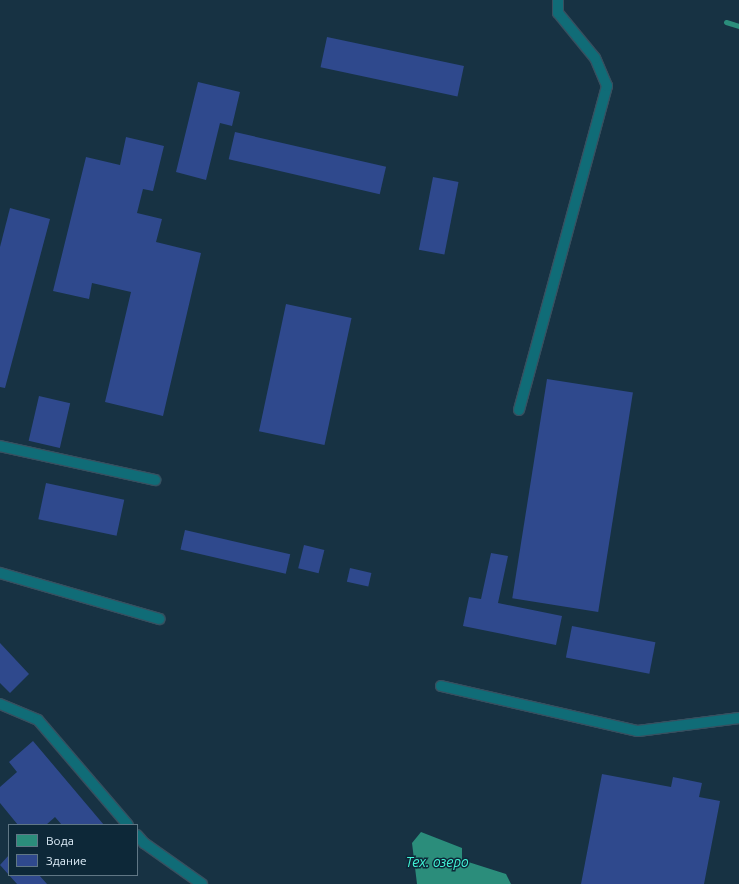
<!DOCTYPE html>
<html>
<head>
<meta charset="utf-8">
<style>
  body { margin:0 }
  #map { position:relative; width:739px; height:884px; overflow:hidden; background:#173243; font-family:Ubuntu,sans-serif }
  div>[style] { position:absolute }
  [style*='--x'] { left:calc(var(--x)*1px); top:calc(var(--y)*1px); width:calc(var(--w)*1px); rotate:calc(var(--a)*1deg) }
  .water>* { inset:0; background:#2b8d7b }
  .stream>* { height:5px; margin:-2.5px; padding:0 2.5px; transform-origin:2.5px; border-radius:2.5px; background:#2b8d7b }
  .building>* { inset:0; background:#2f498d; transform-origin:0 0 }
  .roads { filter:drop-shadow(1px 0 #375060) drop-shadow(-1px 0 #375060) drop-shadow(0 1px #375060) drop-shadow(0 -1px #375060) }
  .lane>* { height:10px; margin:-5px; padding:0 5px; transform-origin:5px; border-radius:5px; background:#106c77 }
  span { translate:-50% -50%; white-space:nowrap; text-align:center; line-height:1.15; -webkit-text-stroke:3px #0d2838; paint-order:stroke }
  .water-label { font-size:14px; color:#42f4d6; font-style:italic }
  .legend { position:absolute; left:8px; top:824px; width:130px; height:52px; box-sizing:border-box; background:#0d2838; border:1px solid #607785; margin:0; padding:5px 7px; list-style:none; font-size:12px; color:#ddedf8 }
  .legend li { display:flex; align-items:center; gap:8px; height:20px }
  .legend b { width:20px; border:1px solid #607785 }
</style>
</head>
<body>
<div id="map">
  <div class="water">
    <div style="clip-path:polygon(421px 832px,462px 848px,462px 860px,506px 874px,511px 884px,417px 884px,412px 843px)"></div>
  </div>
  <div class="stream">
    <div style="--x:726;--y:22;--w:14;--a:17"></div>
  </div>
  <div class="building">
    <div style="left:327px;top:37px;width:140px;height:31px;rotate:12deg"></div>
    <div style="clip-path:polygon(198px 82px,240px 92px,232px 126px,220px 123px,206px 180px,176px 172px)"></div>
    <div style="left:235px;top:132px;width:155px;height:28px;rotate:13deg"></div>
    <div style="clip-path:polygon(126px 137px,164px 146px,153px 191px,143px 189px,137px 213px,162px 219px,156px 242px,201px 253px,163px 416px,105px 402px,131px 292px,92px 283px,89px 299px,53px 291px,86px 157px,120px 165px)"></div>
    <div style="left:433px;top:177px;width:26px;height:74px;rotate:11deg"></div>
    <div style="clip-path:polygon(10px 208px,50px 219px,5px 388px,0 387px,0 247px)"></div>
    <div style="left:286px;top:304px;width:67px;height:130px;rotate:12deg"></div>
    <div style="left:547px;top:379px;width:87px;height:222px;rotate:9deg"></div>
    <div style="left:39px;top:396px;width:32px;height:46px;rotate:13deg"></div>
    <div style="left:46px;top:483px;width:80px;height:37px;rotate:12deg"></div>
    <div style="left:185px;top:530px;width:108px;height:20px;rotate:13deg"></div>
    <div style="left:304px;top:545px;width:21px;height:24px;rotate:14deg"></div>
    <div style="clip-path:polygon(491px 553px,508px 556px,498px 603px,562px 616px,556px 645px,463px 626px,469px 597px,481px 599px)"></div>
    <div style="left:350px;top:568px;width:22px;height:14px;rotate:13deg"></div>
    <div style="left:572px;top:626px;width:85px;height:32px;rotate:11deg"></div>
    <div style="clip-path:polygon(0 643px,29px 674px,10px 693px,0 683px)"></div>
    <div style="clip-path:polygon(33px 741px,104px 825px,62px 825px,55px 817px,46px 825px,18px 825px,0 803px,0 787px,17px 772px,9px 762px)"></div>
    <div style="clip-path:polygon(602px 774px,671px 787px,673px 777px,702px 783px,699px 797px,720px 801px,704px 884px,581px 884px)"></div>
    <div style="clip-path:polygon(9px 855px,9px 875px,39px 875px,47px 884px,17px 884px,0 865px)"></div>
  </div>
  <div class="roads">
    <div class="lane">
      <div style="--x:519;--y:410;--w:336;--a:-74.8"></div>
      <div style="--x:607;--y:86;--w:30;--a:-113"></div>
      <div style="--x:595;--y:58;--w:58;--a:-129.4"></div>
      <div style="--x:558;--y:13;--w:13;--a:-90"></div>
      <div style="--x:0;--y:446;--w:159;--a:12.4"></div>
      <div style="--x:0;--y:573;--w:166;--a:16.1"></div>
      <div style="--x:441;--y:686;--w:202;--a:12.9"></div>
      <div style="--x:638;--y:731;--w:102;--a:-7.3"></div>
      <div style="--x:0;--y:704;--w:41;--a:22.8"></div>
      <div style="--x:38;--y:720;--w:138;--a:49.4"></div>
      <div style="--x:137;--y:835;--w:11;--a:49"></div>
      <div style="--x:144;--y:843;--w:71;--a:35.3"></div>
    </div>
  </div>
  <div class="water-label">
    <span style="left:437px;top:862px">Тех. озеро</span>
  </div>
  <ul class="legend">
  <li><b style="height:11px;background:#2b8d7b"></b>Вода</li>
  <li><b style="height:11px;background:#2f498d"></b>Здание</li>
  </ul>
</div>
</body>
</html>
